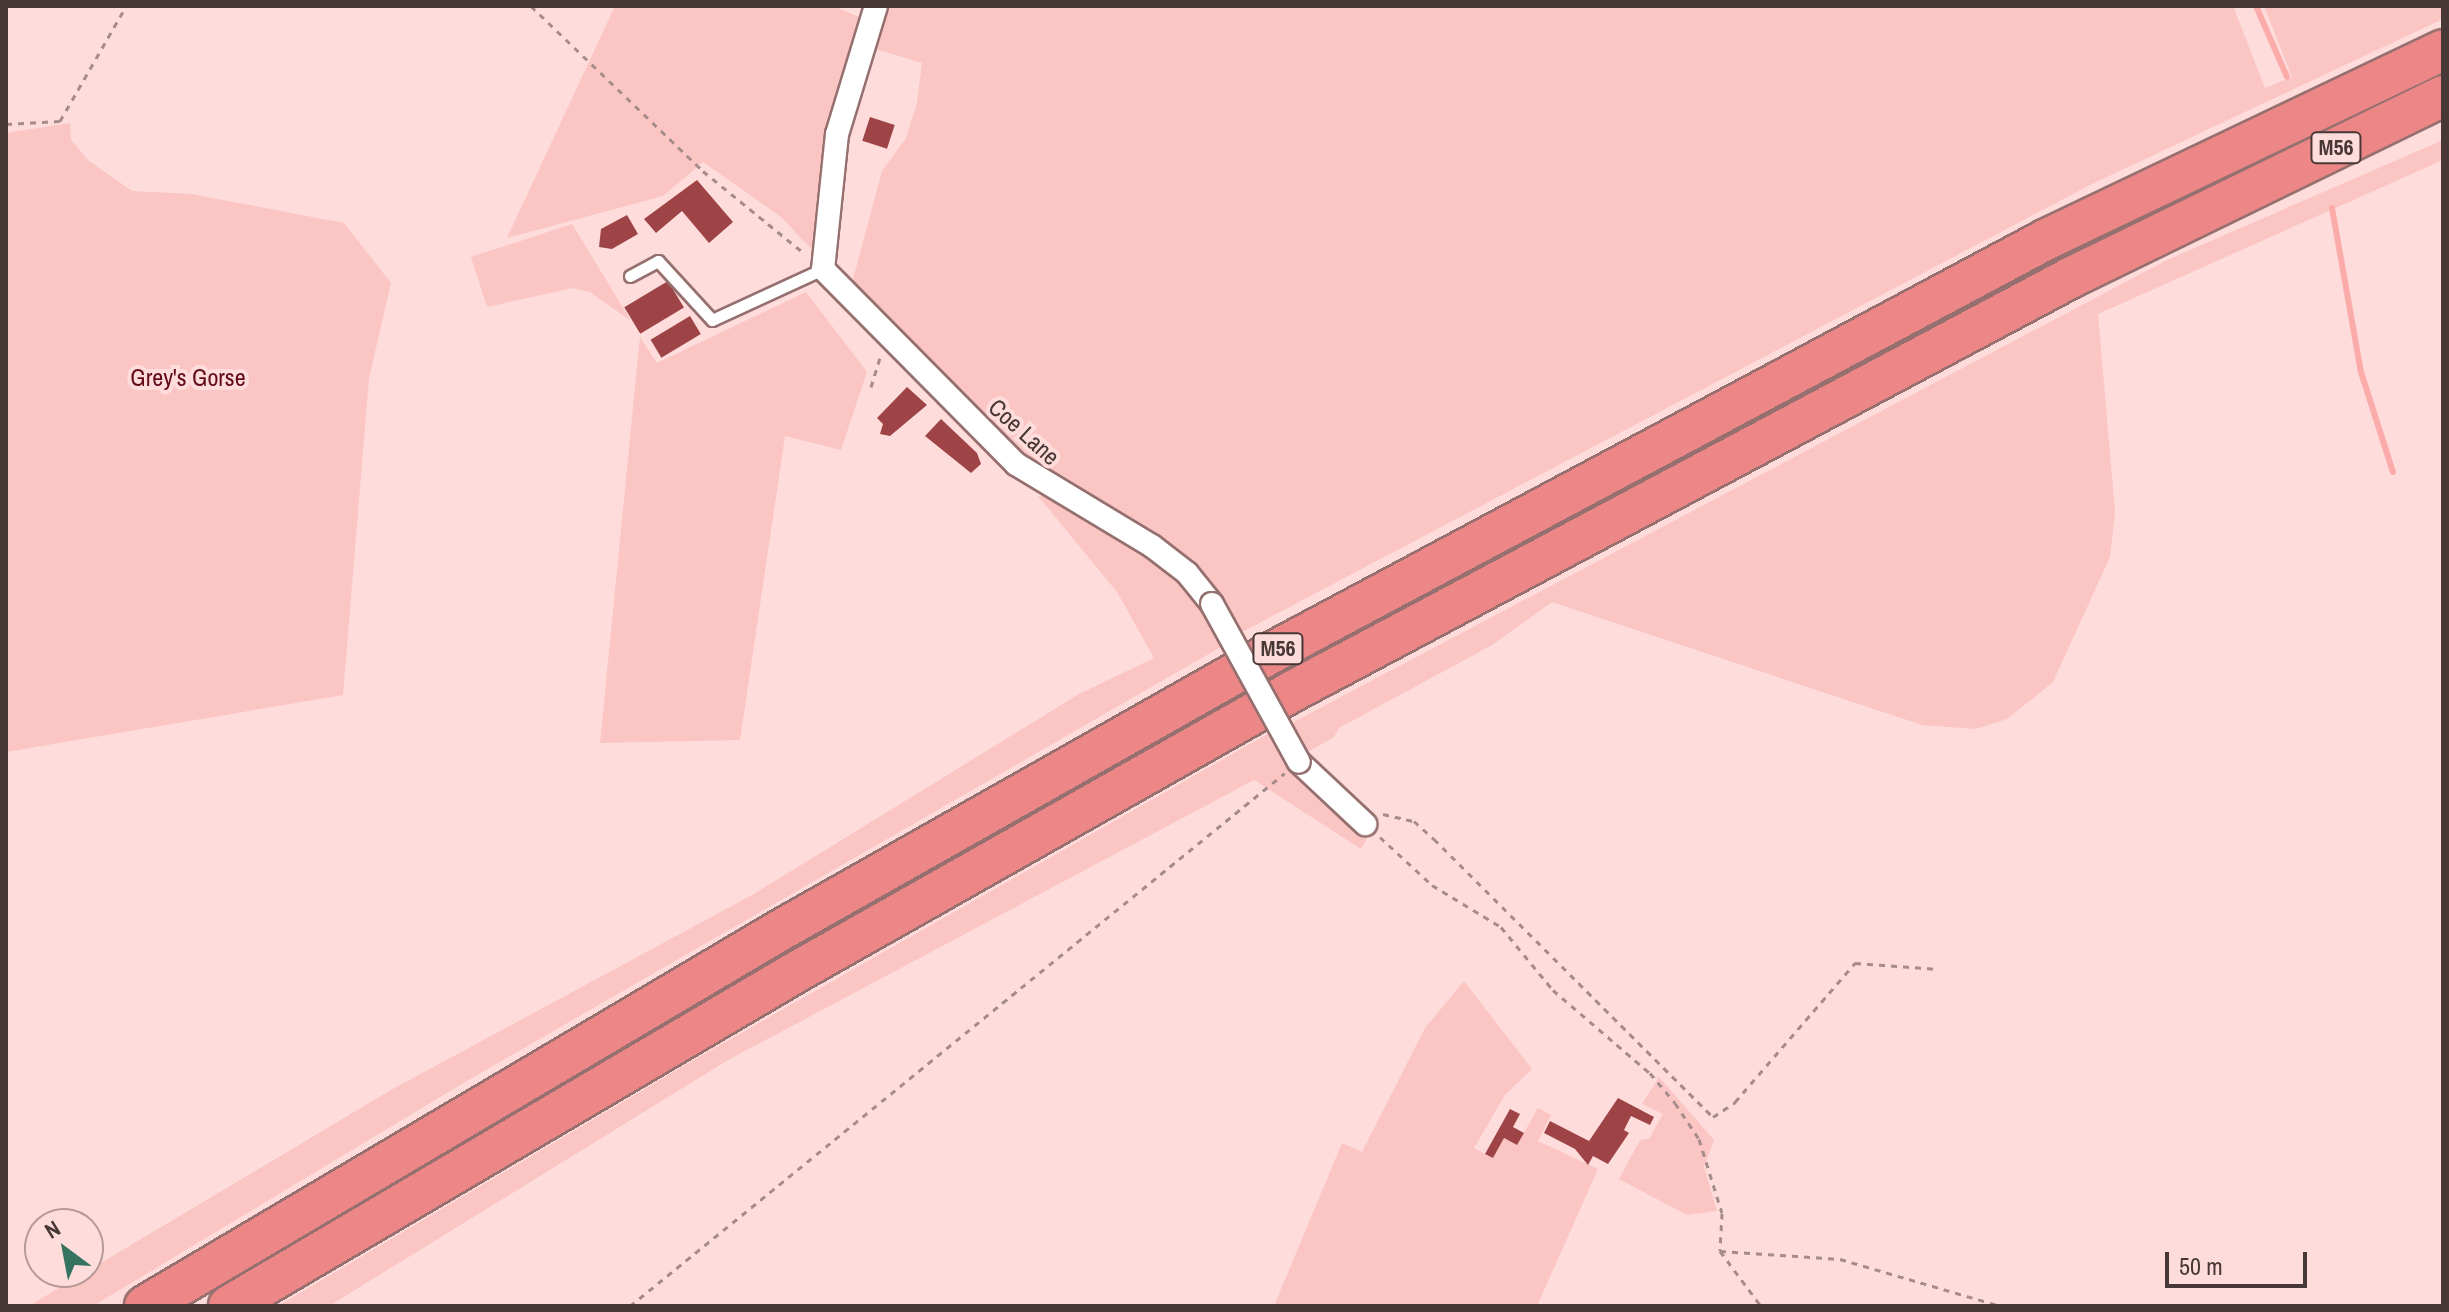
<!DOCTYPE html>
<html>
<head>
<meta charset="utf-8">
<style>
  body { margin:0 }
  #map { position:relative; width:2449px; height:1312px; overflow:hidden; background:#fedcdb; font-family:"Archivo Narrow",sans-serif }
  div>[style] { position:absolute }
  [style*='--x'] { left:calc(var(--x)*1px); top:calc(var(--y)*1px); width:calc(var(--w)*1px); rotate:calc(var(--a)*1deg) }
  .green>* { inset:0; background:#fac5c3 }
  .stream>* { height:6px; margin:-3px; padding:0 3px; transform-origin:3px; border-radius:3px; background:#fbaba9 }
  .building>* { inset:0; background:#9e4447; transform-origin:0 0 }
  .path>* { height:3px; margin-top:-1.5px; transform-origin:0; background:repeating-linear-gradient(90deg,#a58c8b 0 6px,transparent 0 12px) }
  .roads { filter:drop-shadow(2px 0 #95706f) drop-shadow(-2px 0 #95706f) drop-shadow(0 2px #95706f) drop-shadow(0 -2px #95706f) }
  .lane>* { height:11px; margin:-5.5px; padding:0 5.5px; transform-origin:5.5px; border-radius:5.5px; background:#fff }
  .street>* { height:22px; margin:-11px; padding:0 11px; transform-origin:11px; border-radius:11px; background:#fff }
  .highway>* { height:40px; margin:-20px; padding:0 20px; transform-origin:20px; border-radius:20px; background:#ed8787 }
  .bridges { filter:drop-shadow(2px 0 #95706f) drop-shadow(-2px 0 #95706f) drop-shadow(0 2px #95706f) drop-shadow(0 -2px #95706f) }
  .street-bridge>* { height:22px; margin:-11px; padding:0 11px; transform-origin:11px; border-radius:11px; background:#fff }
  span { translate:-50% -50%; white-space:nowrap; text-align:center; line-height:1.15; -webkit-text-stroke:8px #fedcdb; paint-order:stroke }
  .shield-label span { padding:2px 6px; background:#fedcdb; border:2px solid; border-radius:6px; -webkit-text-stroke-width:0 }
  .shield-label { font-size:22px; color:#473736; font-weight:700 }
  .park-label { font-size:24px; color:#630a17 }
  .street-label { font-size:24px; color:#473736 }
  .frame { position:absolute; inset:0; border:8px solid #473736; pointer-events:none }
  .north { position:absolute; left:24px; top:1208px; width:80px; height:80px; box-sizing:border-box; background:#fedcdb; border:2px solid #b59a99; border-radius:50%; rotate:328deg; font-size:22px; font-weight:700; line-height:32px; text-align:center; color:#473736 }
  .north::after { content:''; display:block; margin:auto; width:28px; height:36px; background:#357360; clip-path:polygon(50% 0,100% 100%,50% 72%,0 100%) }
  .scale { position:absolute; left:2165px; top:1252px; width:142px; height:36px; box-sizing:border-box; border:4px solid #473736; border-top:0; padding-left:10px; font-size:24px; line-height:28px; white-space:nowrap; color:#473736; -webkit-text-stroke:6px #fedcdb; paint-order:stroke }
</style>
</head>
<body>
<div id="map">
  <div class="green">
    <div style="clip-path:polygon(615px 6px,834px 6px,863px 19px,816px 254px,780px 216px,703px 162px,663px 196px,507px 238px)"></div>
    <div style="clip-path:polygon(882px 6px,2233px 6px,2265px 88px,2292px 77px,2264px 6px,2443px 6px,2443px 19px,2092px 184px,1240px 633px,1220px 600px,1022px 455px,851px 287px,882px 171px,906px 138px,917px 103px,922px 63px,869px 47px)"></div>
    <div style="clip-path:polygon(70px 123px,71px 140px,89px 161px,132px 191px,191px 194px,344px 223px,391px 283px,369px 378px,343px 695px,6px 752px,6px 133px)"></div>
    <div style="clip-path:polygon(2443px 140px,2443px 160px,2098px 314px,2115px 512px,2110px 557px,2053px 682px,2007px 719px,1975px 729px,1922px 725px,1552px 602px,1492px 645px,1339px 728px,1334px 737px,1304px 754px,1288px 725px,2167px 260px)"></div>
    <div style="clip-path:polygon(572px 224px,631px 321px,590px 292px,573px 288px,487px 307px,471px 257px)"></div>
    <div style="clip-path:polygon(806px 292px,867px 372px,841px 450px,785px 436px,740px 740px,600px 743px,640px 337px,657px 363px)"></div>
    <div style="clip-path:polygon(1038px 496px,1050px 497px,1182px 574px,1226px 644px,470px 1079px,93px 1306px,29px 1306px,389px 1091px,754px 894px,1079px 694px,1154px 658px,1117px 592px)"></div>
    <div style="clip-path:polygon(1273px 731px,1331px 806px,1367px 838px,1361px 849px,1254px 780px,728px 1060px,329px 1306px,278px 1306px,692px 1061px)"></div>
    <div style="clip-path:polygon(1464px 981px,1532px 1069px,1505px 1095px,1474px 1148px,1493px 1158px,1504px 1138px,1517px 1145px,1538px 1108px,1551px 1115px,1538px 1141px,1598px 1169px,1537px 1306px,1274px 1306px,1342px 1143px,1362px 1152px,1425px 1028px)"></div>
    <div style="clip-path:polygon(1659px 1077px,1714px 1140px,1704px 1167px,1717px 1211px,1687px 1215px,1619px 1179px,1640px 1140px,1649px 1139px,1663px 1114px,1642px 1104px)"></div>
  </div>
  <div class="stream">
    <div style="--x:2256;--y:6;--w:77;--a:66.4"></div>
    <div style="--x:2332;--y:208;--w:167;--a:80"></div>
    <div style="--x:2361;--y:372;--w:105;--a:72.3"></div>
  </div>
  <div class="building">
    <div style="left:870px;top:117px;width:26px;height:25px;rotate:18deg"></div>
    <div style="clip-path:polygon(697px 180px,733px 222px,709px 243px,682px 211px,656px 233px,644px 219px)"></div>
    <div style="clip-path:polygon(627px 215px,638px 234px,612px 249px,599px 247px,601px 229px)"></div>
    <div style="left:668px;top:281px;width:31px;height:51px;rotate:59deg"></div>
    <div style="left:690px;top:316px;width:21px;height:46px;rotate:59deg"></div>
    <div style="clip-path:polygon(907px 387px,927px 405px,890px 436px,880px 434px,883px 424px,877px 418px)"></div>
    <div style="clip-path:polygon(941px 419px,977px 453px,981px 464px,971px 473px,925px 436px)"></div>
    <div style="clip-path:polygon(1618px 1098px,1654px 1117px,1650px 1125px,1631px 1116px,1624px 1130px,1629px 1133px,1608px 1164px,1593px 1156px,1588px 1165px,1575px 1149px,1544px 1133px,1550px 1121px,1589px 1141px)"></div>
    <div style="clip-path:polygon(1510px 1109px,1520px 1114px,1513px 1127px,1524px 1133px,1517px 1145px,1504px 1138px,1493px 1158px,1485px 1154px)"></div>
  </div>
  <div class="path">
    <div style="--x:531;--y:6;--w:238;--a:43.8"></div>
    <div style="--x:703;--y:171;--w:130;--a:39.1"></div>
    <div style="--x:6;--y:124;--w:54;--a:-3.2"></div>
    <div style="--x:60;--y:121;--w:133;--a:-60.1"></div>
    <div style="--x:871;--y:387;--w:31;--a:-73"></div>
    <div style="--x:1383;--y:814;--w:32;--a:13"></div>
    <div style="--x:1414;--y:821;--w:27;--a:42"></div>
    <div style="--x:1434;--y:839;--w:394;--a:44.9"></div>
    <div style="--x:1713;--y:1117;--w:27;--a:-34"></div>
    <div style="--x:1735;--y:1102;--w:184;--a:-49.2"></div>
    <div style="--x:1855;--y:963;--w:84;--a:4.1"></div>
    <div style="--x:1380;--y:837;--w:71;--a:42.7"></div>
    <div style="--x:1432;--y:885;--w:81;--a:31.3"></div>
    <div style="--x:1501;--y:927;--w:82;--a:50.5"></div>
    <div style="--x:1553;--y:990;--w:128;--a:40.6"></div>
    <div style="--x:1650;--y:1073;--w:39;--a:50"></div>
    <div style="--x:1675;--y:1103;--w:43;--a:56.3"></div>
    <div style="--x:1699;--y:1139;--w:77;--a:72.7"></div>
    <div style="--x:1722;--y:1213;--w:38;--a:93"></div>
    <div style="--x:1720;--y:1251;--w:69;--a:53.3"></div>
    <div style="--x:1720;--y:1251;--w:120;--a:3.8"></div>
    <div style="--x:1840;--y:1259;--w:168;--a:16.3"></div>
    <div style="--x:630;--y:1306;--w:844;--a:-39.14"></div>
  </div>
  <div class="roads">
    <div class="lane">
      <div style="--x:630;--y:276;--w:32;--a:-28"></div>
      <div style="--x:658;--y:261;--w:80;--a:47.5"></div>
      <div style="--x:712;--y:320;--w:122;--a:-24.7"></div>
    </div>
    <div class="street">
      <div style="--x:876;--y:6;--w:134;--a:106.9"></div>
      <div style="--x:837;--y:134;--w:136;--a:95.9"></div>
      <div style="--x:823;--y:269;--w:274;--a:45.3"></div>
      <div style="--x:1016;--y:464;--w:159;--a:31.1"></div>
      <div style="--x:1152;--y:546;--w:44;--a:37.6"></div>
      <div style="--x:1187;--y:573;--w:40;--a:51"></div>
      <div style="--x:1299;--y:762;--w:91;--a:43.2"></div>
    </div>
    <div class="highway">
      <div style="--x:145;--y:1306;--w:737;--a:-30.6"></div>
      <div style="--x:779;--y:931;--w:565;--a:-29.47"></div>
      <div style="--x:1271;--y:653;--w:877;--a:-28.08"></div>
      <div style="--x:2045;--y:240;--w:441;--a:-25.5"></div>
      <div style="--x:229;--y:1306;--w:660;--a:-30.49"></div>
      <div style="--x:798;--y:971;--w:569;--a:-29.49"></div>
      <div style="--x:1293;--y:691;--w:882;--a:-27.99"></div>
      <div style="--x:2072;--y:277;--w:413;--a:-26"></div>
    </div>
  </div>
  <div class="bridges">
    <div class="street-bridge">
      <div style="--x:1212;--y:604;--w:180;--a:61.2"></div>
    </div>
  </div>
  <div class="shield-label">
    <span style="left:2336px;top:148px">M56</span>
    <span style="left:1278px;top:649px">M56</span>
  </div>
  <div class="park-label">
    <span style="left:188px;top:378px">Grey's Gorse</span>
  </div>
  <div class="street-label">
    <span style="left:1024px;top:432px;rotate:42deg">Coe Lane</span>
  </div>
  <div class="frame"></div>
  <div class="north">N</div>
  <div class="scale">50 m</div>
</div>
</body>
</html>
